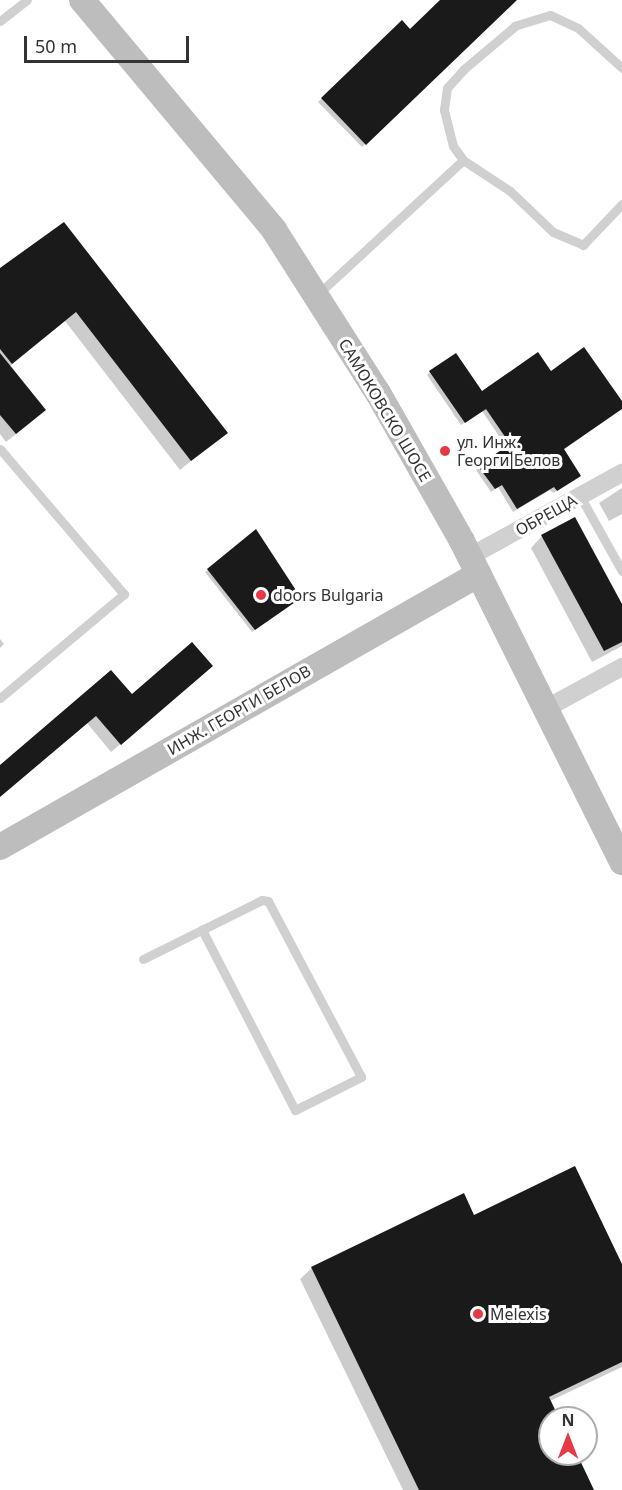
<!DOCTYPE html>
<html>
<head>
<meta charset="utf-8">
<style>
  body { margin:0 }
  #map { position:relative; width:622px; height:1490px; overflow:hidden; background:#fff; font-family:"Noto Sans",sans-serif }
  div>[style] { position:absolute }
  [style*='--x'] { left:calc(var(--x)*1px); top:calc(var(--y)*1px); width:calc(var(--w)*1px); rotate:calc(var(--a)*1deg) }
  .shadow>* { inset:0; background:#0003 }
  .building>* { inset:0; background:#1a1a1a }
  .lane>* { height:9px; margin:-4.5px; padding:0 4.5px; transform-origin:4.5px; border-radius:4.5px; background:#d0d0d0 }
  .street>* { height:18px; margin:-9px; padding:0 9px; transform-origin:9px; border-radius:9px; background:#d0d0d0 }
  .secondary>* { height:26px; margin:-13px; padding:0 13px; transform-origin:13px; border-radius:13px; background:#bdbdbd }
  .dots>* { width:16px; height:16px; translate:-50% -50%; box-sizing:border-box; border:3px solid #fff; border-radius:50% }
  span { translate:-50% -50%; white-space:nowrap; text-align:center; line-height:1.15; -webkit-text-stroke:6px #fff; paint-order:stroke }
  .street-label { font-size:16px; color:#333 }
  .poi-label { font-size:16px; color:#333 }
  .left { translate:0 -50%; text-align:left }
  .north { position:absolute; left:538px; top:1406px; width:60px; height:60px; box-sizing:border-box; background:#fff; border:2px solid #adadad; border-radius:50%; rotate:0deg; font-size:16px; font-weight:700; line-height:24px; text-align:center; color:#333 }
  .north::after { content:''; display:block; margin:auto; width:21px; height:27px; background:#e63946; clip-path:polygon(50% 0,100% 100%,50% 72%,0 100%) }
  .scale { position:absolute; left:24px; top:36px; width:165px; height:27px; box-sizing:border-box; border:3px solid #333; border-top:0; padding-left:8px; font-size:18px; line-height:21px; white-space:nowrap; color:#333; -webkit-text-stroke:4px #fff; paint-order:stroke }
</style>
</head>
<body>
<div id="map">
  <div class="shadow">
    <div style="clip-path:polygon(442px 0,515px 0,362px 147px,318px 102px,402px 22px,410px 31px)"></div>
    <div style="clip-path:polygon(16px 257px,226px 432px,180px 470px,65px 321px,9px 367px,36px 418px,6px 442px,0 434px,0 270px)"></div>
    <div style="clip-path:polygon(430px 372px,482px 393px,550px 373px,622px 404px,622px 408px,563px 450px,579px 476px,575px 480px,553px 493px,550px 490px,513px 512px,498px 487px,491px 492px,476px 470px,507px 448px,482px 411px,461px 425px,427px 375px)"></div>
    <div style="clip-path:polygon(622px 488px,622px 514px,609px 521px,599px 503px)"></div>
    <div style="clip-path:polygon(542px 536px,622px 607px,622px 646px,592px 662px,531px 548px)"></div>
    <div style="clip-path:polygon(208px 570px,296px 601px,252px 632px,205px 572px)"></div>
    <div style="clip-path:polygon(0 639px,4px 644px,0 648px)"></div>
    <div style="clip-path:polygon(202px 675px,111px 752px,87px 723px,0 797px,0 767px,132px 696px)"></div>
    <div style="clip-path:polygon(473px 1217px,622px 1267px,622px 1367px,550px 1401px,558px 1418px,550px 1418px,550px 1454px,575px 1454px,593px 1490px,403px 1490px,300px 1279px,312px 1268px)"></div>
  </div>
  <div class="building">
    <div style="clip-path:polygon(440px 0,517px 0,366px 145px,321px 98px,402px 20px,410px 29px)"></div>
    <div style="clip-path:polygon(64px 222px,228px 433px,191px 461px,76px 312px,12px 364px,0 349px,0 268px)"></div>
    <div style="clip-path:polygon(584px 347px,622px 401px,622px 409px,564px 449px,581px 476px,557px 491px,554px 487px,517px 509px,502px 485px,495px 489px,478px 466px,510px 444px,486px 409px,465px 423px,429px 371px,456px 353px,482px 391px,538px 352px,551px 371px)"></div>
    <div style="clip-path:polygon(0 353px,46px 410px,16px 434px,0 415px)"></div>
    <div style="clip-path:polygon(575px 517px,622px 604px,622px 642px,604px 651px,541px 535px)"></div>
    <div style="clip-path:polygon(256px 529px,301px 598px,255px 630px,207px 569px)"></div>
    <div style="clip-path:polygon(192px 642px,213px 666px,121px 745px,96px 716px,0 797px,0 765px,111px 670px,132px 694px)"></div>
    <div style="clip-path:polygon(575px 1166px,622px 1264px,622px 1362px,549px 1397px,559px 1418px,550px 1418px,550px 1454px,577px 1454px,594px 1490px,419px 1490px,311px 1267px,464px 1193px,474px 1215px)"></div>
  </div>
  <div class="lane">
    <div style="--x:0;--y:21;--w:34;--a:-38"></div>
    <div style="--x:622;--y:68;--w:59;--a:-137.7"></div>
    <div style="--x:578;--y:28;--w:31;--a:-155"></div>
    <div style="--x:550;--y:15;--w:37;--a:163"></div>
    <div style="--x:515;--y:26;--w:67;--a:139.9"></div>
    <div style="--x:464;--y:69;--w:25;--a:132"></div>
    <div style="--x:447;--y:88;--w:22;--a:98"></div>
    <div style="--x:444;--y:110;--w:37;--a:76"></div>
    <div style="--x:453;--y:146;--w:17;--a:54"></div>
    <div style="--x:463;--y:160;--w:56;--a:33.4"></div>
    <div style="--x:510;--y:191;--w:59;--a:43.6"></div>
    <div style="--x:553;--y:232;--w:33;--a:23"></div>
    <div style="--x:583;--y:245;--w:57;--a:-46.4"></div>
    <div style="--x:318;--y:294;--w:197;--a:-42.7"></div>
    <div style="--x:0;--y:449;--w:191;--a:49.5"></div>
    <div style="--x:124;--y:594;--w:162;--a:140"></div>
    <div style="--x:580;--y:496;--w:86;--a:60.8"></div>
    <div style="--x:143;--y:959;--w:133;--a:-26.4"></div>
    <div style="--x:262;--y:900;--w:6;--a:9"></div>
    <div style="--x:268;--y:901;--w:199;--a:62.1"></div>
    <div style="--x:361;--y:1077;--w:74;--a:153.4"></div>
    <div style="--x:295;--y:1110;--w:203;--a:-117.3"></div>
  </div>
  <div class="street">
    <div style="--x:469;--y:557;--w:175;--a:-28.8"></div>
    <div style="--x:545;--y:709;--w:88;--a:-28.6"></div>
  </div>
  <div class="secondary">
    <div style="--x:82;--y:0;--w:300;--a:50.1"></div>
    <div style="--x:274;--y:230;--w:193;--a:57.5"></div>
    <div style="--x:378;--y:393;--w:170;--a:60.4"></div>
    <div style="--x:462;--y:541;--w:359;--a:63.5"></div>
    <div style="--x:0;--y:847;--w:551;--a:-29.68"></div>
  </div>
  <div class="dots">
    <div style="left:445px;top:451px;background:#e63946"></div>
    <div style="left:261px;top:595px;background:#e63946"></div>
    <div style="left:478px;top:1314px;background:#e63946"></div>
  </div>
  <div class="street-label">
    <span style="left:385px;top:410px;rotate:59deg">САМОКОВСКО ШОСЕ</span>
    <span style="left:546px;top:515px;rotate:-29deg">ОБРЕЩА</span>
    <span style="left:239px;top:710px;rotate:-30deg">ИНЖ. ГЕОРГИ БЕЛОВ</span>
  </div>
  <div class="poi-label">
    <span class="left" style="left:457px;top:451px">ул. Инж.<br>Георги Белов</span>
    <span class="left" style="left:273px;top:595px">doors Bulgaria</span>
    <span class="left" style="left:490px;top:1314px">Мelexis</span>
  </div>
  <div class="north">N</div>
  <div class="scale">50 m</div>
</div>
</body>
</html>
